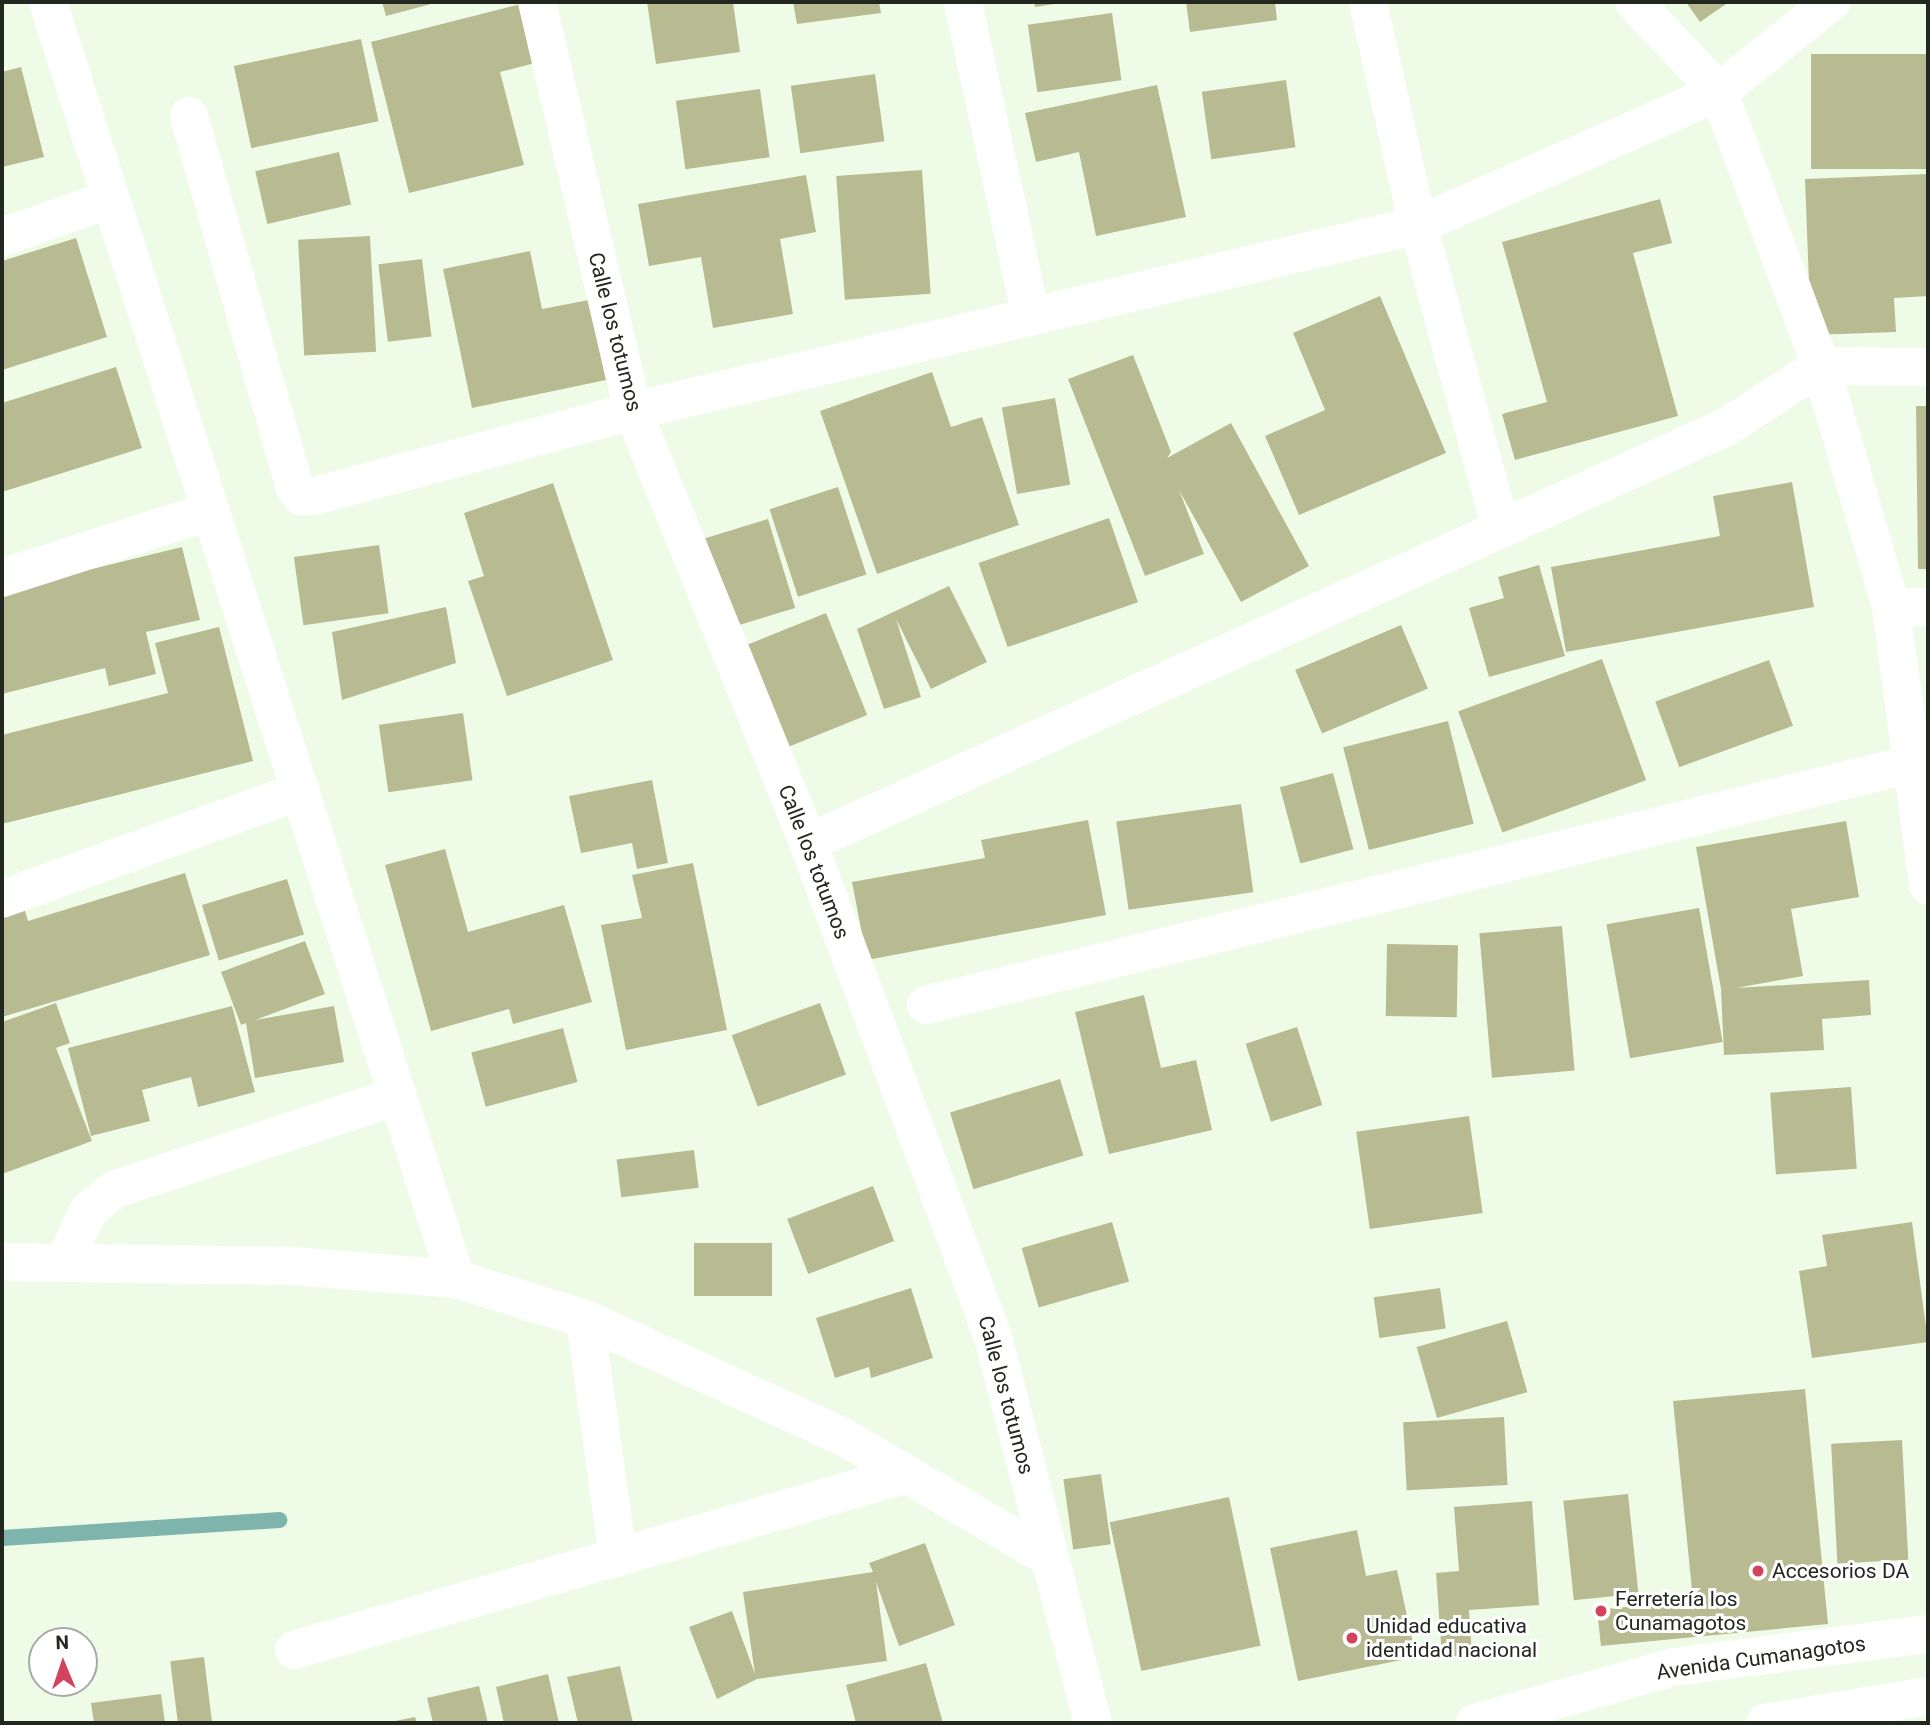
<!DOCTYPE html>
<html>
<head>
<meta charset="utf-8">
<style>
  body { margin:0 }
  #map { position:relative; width:1930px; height:1725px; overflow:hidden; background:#eefce7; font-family:Roboto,sans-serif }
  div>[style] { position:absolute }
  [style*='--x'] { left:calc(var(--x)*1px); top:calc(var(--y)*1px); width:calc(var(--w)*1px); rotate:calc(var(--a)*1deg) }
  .stream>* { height:16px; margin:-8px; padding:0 8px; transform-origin:8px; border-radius:8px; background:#7fb4ac }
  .building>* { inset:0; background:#b8bb91; transform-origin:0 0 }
  .street>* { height:38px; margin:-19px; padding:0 19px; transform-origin:19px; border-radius:19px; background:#fff }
  .secondary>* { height:38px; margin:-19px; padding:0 19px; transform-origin:19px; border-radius:19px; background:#fff }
  .dots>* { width:19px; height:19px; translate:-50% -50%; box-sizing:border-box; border:4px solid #fff; border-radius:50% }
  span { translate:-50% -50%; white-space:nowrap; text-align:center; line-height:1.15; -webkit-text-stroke:6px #fff; paint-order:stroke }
  .street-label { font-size:21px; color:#222720 }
  .poi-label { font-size:21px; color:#222720 }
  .left { translate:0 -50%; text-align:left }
  .frame { position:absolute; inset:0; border:4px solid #222720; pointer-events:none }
  .north { position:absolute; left:28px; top:1627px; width:70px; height:70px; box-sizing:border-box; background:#fff; border:2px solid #a7a9a6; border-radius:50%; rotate:358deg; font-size:19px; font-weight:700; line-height:28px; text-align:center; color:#222720 }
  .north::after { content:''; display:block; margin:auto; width:24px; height:32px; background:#d3435d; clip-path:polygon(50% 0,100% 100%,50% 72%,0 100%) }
</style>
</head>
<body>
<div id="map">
  <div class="stream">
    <div style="--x:2;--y:1538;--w:278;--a:-3.7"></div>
  </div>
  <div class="building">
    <div style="clip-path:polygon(382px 2px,434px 2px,435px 3px,386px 16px)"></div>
    <div style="clip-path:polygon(647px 2px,733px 2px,740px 52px,656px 64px)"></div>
    <div style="clip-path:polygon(793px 2px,879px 2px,881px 13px,797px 24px)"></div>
    <div style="clip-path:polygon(1034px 2px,1061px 2px,1061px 3px,1035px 7px)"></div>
    <div style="clip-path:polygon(1186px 2px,1275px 2px,1277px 20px,1190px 32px)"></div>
    <div style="clip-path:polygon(1686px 2px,1729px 2px,1700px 22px)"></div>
    <div style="clip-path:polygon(521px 4px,535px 63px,500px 72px,524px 165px,409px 193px,371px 42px)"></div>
    <div style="left:1112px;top:13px;width:68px;height:85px;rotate:82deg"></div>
    <div style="left:361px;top:39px;width:84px;height:130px;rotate:78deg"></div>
    <div style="left:1928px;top:54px;width:115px;height:117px;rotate:90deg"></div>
    <div style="clip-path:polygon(21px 67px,44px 157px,2px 167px,2px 72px)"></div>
    <div style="left:875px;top:74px;width:68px;height:85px;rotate:82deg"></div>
    <div style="left:1286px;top:80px;width:68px;height:85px;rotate:82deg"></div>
    <div style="clip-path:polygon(1157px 85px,1186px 217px,1096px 236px,1079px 152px,1036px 162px,1025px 113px)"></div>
    <div style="left:760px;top:89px;width:69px;height:85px;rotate:82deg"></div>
    <div style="left:339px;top:152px;width:54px;height:86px;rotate:77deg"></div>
    <div style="left:922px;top:170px;width:124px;height:86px;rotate:86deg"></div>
    <div style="clip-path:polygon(1928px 174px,1928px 296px,1894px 298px,1896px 332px,1811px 335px,1805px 179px)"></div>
    <div style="clip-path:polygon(806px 175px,816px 232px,780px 239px,793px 314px,713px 328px,701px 257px,649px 266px,638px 204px)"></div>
    <div style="clip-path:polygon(1660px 199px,1672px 243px,1633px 253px,1678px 416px,1515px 460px,1502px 414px,1547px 402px,1502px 242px)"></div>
    <div style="left:370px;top:236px;width:116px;height:72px;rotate:87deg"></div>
    <div style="clip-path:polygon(76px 238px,107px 337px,2px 370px,2px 261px)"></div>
    <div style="clip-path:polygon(530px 251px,542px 309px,589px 300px,606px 380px,472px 408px,443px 269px)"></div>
    <div style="left:422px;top:259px;width:78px;height:44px;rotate:83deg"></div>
    <div style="clip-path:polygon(1380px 296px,1446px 453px,1299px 515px,1265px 436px,1325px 410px,1293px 333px)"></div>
    <div style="clip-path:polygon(1133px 355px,1171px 452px,1167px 458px,1231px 423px,1309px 566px,1241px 602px,1179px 490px,1204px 554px,1145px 576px,1068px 379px)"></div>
    <div style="clip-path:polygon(116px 367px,142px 448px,2px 492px,2px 403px)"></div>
    <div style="clip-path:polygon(932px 372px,951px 427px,982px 417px,1019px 525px,877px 574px,820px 411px)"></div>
    <div style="left:1055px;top:398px;width:88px;height:54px;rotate:80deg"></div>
    <div style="clip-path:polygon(1916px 406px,1928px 406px,1928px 569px,1918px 569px)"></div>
    <div style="clip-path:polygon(1792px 482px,1814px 607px,1566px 652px,1551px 567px,1720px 536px,1713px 496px)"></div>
    <div style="clip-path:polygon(553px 483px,613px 660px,507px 696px,468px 581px,484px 576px,464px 513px)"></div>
    <div style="left:838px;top:487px;width:92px;height:72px;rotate:72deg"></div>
    <div style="left:1109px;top:518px;width:89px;height:138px;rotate:71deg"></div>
    <div style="left:768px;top:519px;width:93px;height:75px;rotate:73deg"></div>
    <div style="left:379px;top:545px;width:69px;height:86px;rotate:82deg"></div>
    <div style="clip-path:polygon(182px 547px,200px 620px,146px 632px,156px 674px,109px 686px,105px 668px,2px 694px,2px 591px)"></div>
    <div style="clip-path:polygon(1539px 565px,1565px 656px,1489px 677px,1469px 608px,1504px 598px,1498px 577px)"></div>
    <div style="clip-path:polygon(949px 586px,987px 662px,931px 689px,896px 619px,921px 697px,884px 709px,857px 629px)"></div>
    <div style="clip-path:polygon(446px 607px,456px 663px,342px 700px,332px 632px)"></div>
    <div style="left:826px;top:613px;width:110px;height:96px;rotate:68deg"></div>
    <div style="left:1401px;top:625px;width:69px;height:115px;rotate:67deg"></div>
    <div style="clip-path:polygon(219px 627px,253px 761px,2px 824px,2px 735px,168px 693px,155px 643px)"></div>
    <div style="left:1602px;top:659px;width:129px;height:153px;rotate:70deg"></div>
    <div style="left:1769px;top:660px;width:70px;height:121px;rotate:70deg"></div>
    <div style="left:463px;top:713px;width:68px;height:85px;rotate:82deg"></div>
    <div style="left:1448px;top:721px;width:106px;height:108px;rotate:76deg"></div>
    <div style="left:1333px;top:773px;width:79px;height:55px;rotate:75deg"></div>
    <div style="clip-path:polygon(652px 780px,668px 863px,637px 869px,632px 843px,581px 853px,569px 796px)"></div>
    <div style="left:1241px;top:804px;width:89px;height:126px;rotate:82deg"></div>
    <div style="clip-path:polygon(1088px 820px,1106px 915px,867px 960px,852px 882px,985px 858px,981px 840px)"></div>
    <div style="clip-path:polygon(1846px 821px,1859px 897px,1791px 909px,1803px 976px,1736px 988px,1869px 980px,1871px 1015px,1822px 1019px,1824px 1050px,1724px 1055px,1721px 989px,1696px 847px)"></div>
    <div style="clip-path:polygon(445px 849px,468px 932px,564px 905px,592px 1002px,513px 1024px,509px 1009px,431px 1031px,385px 865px)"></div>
    <div style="clip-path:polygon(693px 863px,727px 1030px,626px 1050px,601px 925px,642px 918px,632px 875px)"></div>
    <div style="clip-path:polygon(185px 873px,210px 955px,2px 1017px,2px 911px,23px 904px,28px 921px)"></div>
    <div style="left:287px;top:879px;width:58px;height:89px;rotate:73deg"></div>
    <div style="left:1699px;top:908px;width:136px;height:94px;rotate:80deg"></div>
    <div style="left:1562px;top:926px;width:145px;height:83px;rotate:85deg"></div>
    <div style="clip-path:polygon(305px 941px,325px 994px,255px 1020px,334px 1006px,344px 1062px,255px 1078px,246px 1023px,241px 1025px,221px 972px)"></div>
    <div style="left:1387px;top:944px;width:71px;height:72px;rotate:1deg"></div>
    <div style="clip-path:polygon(1144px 995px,1161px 1068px,1196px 1060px,1212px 1130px,1109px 1154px,1075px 1012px)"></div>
    <div style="clip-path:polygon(56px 1003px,70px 1043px,56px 1048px,92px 1141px,2px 1174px,2px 1022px)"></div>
    <div style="left:820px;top:1003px;width:76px;height:94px;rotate:70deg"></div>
    <div style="clip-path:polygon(232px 1006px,255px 1092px,198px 1107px,191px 1077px,142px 1090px,150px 1121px,91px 1136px,68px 1048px)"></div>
    <div style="left:1297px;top:1027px;width:82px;height:54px;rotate:72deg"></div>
    <div style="left:563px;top:1028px;width:56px;height:95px;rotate:75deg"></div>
    <div style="left:1060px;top:1079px;width:80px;height:115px;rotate:73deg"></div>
    <div style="left:1851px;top:1087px;width:82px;height:81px;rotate:86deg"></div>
    <div style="left:1469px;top:1116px;width:98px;height:114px;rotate:82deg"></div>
    <div style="left:694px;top:1150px;width:38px;height:78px;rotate:83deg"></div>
    <div style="left:873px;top:1186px;width:59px;height:92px;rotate:69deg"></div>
    <div style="left:1112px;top:1222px;width:62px;height:94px;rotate:74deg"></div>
    <div style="clip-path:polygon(1912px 1222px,1928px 1342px,1812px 1358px,1799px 1271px,1827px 1266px,1822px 1235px)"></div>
    <div style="left:694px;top:1243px;width:78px;height:53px"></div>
    <div style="clip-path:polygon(911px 1288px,933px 1358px,871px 1378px,869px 1367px,835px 1378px,816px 1318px)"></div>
    <div style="left:1440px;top:1288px;width:41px;height:67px;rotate:82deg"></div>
    <div style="left:1507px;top:1321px;width:74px;height:94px;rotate:74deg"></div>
    <div style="clip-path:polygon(1805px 1389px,1828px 1624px,1601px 1646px,1597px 1610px,1693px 1600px,1673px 1401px)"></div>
    <div style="left:1504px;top:1417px;width:68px;height:101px;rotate:87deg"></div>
    <div style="left:1902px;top:1440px;width:120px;height:71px;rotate:87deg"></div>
    <div style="left:1101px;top:1474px;width:71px;height:38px;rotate:82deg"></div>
    <div style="left:1628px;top:1494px;width:100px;height:65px;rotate:84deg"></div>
    <div style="left:1229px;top:1497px;width:152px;height:122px;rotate:78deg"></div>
    <div style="clip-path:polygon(1532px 1501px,1539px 1605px,1469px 1610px,1472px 1655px,1442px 1657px,1436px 1573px,1459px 1571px,1454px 1507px)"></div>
    <div style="clip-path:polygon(1357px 1530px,1366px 1576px,1397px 1570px,1416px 1657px,1298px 1681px,1270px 1548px)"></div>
    <div style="clip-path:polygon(925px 1543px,955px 1625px,899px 1646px,876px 1582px,887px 1661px,757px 1679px,717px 1699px,689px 1627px,732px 1611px,755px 1674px,743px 1592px,873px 1572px,869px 1563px)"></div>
    <div style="left:204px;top:1657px;width:66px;height:34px;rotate:83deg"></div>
    <div style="clip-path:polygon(926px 1663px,943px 1723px,856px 1723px,846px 1685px)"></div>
    <div style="clip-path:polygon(620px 1666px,633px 1723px,578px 1723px,567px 1677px)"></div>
    <div style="clip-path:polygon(548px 1674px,559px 1723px,504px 1723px,496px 1687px)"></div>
    <div style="clip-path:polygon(479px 1686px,488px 1723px,433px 1723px,427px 1698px)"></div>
    <div style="clip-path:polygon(161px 1694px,165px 1723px,94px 1723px,91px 1703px)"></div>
    <div style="clip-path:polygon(415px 1717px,417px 1723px,390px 1723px,390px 1722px)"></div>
  </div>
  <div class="street">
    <div style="--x:48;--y:2;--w:1341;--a:72.28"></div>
    <div style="--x:537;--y:2;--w:420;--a:76.8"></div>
    <div style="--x:633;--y:411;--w:466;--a:67.9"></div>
    <div style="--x:808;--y:843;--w:528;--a:69.47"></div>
    <div style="--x:993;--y:1337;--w:399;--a:75.5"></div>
    <div style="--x:963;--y:2;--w:322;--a:77.8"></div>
    <div style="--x:1368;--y:2;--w:229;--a:77.4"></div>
    <div style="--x:1418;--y:225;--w:311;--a:74.7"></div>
    <div style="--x:1634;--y:2;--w:124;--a:46.6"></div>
    <div style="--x:1719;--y:92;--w:292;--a:69.6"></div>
    <div style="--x:1821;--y:366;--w:251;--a:73.8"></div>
    <div style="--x:1891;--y:607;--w:281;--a:82.4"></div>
    <div style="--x:189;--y:116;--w:387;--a:74.1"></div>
    <div style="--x:295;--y:488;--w:10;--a:53"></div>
    <div style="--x:301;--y:496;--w:13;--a:0"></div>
    <div style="--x:314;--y:496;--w:330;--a:-14.9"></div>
    <div style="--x:633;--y:411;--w:807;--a:-13.33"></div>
    <div style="--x:1418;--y:225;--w:329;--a:-23.8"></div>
    <div style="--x:1719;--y:92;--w:144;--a:-38.8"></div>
    <div style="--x:2;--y:237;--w:115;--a:-19.2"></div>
    <div style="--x:2;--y:578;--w:219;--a:-17.8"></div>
    <div style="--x:1891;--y:607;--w:37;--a:0"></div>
    <div style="--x:808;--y:843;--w:1008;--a:-24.38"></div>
    <div style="--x:1726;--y:427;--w:113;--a:-32.7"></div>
    <div style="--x:1821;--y:366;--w:107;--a:0.5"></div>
    <div style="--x:2;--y:899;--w:318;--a:-19.9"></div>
    <div style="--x:926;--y:1005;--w:1015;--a:-13.74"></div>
    <div style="--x:66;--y:1259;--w:53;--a:-65.4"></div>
    <div style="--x:88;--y:1211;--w:35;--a:-39"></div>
    <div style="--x:115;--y:1189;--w:298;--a:-18.2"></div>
    <div style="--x:2;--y:1262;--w:291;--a:0.8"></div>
    <div style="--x:293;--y:1266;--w:164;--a:4.6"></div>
    <div style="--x:456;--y:1279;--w:135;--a:17.2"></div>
    <div style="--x:585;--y:1319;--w:282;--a:24.5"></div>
    <div style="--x:842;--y:1436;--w:240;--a:30.5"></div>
    <div style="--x:585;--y:1319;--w:240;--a:82.1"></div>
    <div style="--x:294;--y:1650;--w:638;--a:-16.02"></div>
  </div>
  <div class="secondary">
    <div style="--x:1475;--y:1723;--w:206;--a:-15.8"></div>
    <div style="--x:1673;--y:1667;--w:257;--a:-7.4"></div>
    <div style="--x:1765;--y:1723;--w:165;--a:-9.4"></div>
  </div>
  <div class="dots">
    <div style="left:1758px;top:1571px;background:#d3435d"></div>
    <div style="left:1601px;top:1611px;background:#d3435d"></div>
    <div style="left:1352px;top:1638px;background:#d3435d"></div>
  </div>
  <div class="street-label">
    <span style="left:615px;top:332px;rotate:76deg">Calle los totumos</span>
    <span style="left:814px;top:862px;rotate:69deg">Calle los totumos</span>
    <span style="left:1006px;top:1395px;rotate:75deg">Calle los totumos</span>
    <span style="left:1761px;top:1658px;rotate:-8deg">Avenida Cumanagotos</span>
  </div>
  <div class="poi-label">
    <span class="left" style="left:1772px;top:1571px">Accesorios DA</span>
    <span class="left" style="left:1615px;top:1611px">Ferretería los<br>Cunamagotos</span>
    <span class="left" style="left:1366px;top:1638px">Unidad educativa<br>identidad nacional</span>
  </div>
  <div class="frame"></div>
  <div class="north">N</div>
</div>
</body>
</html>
